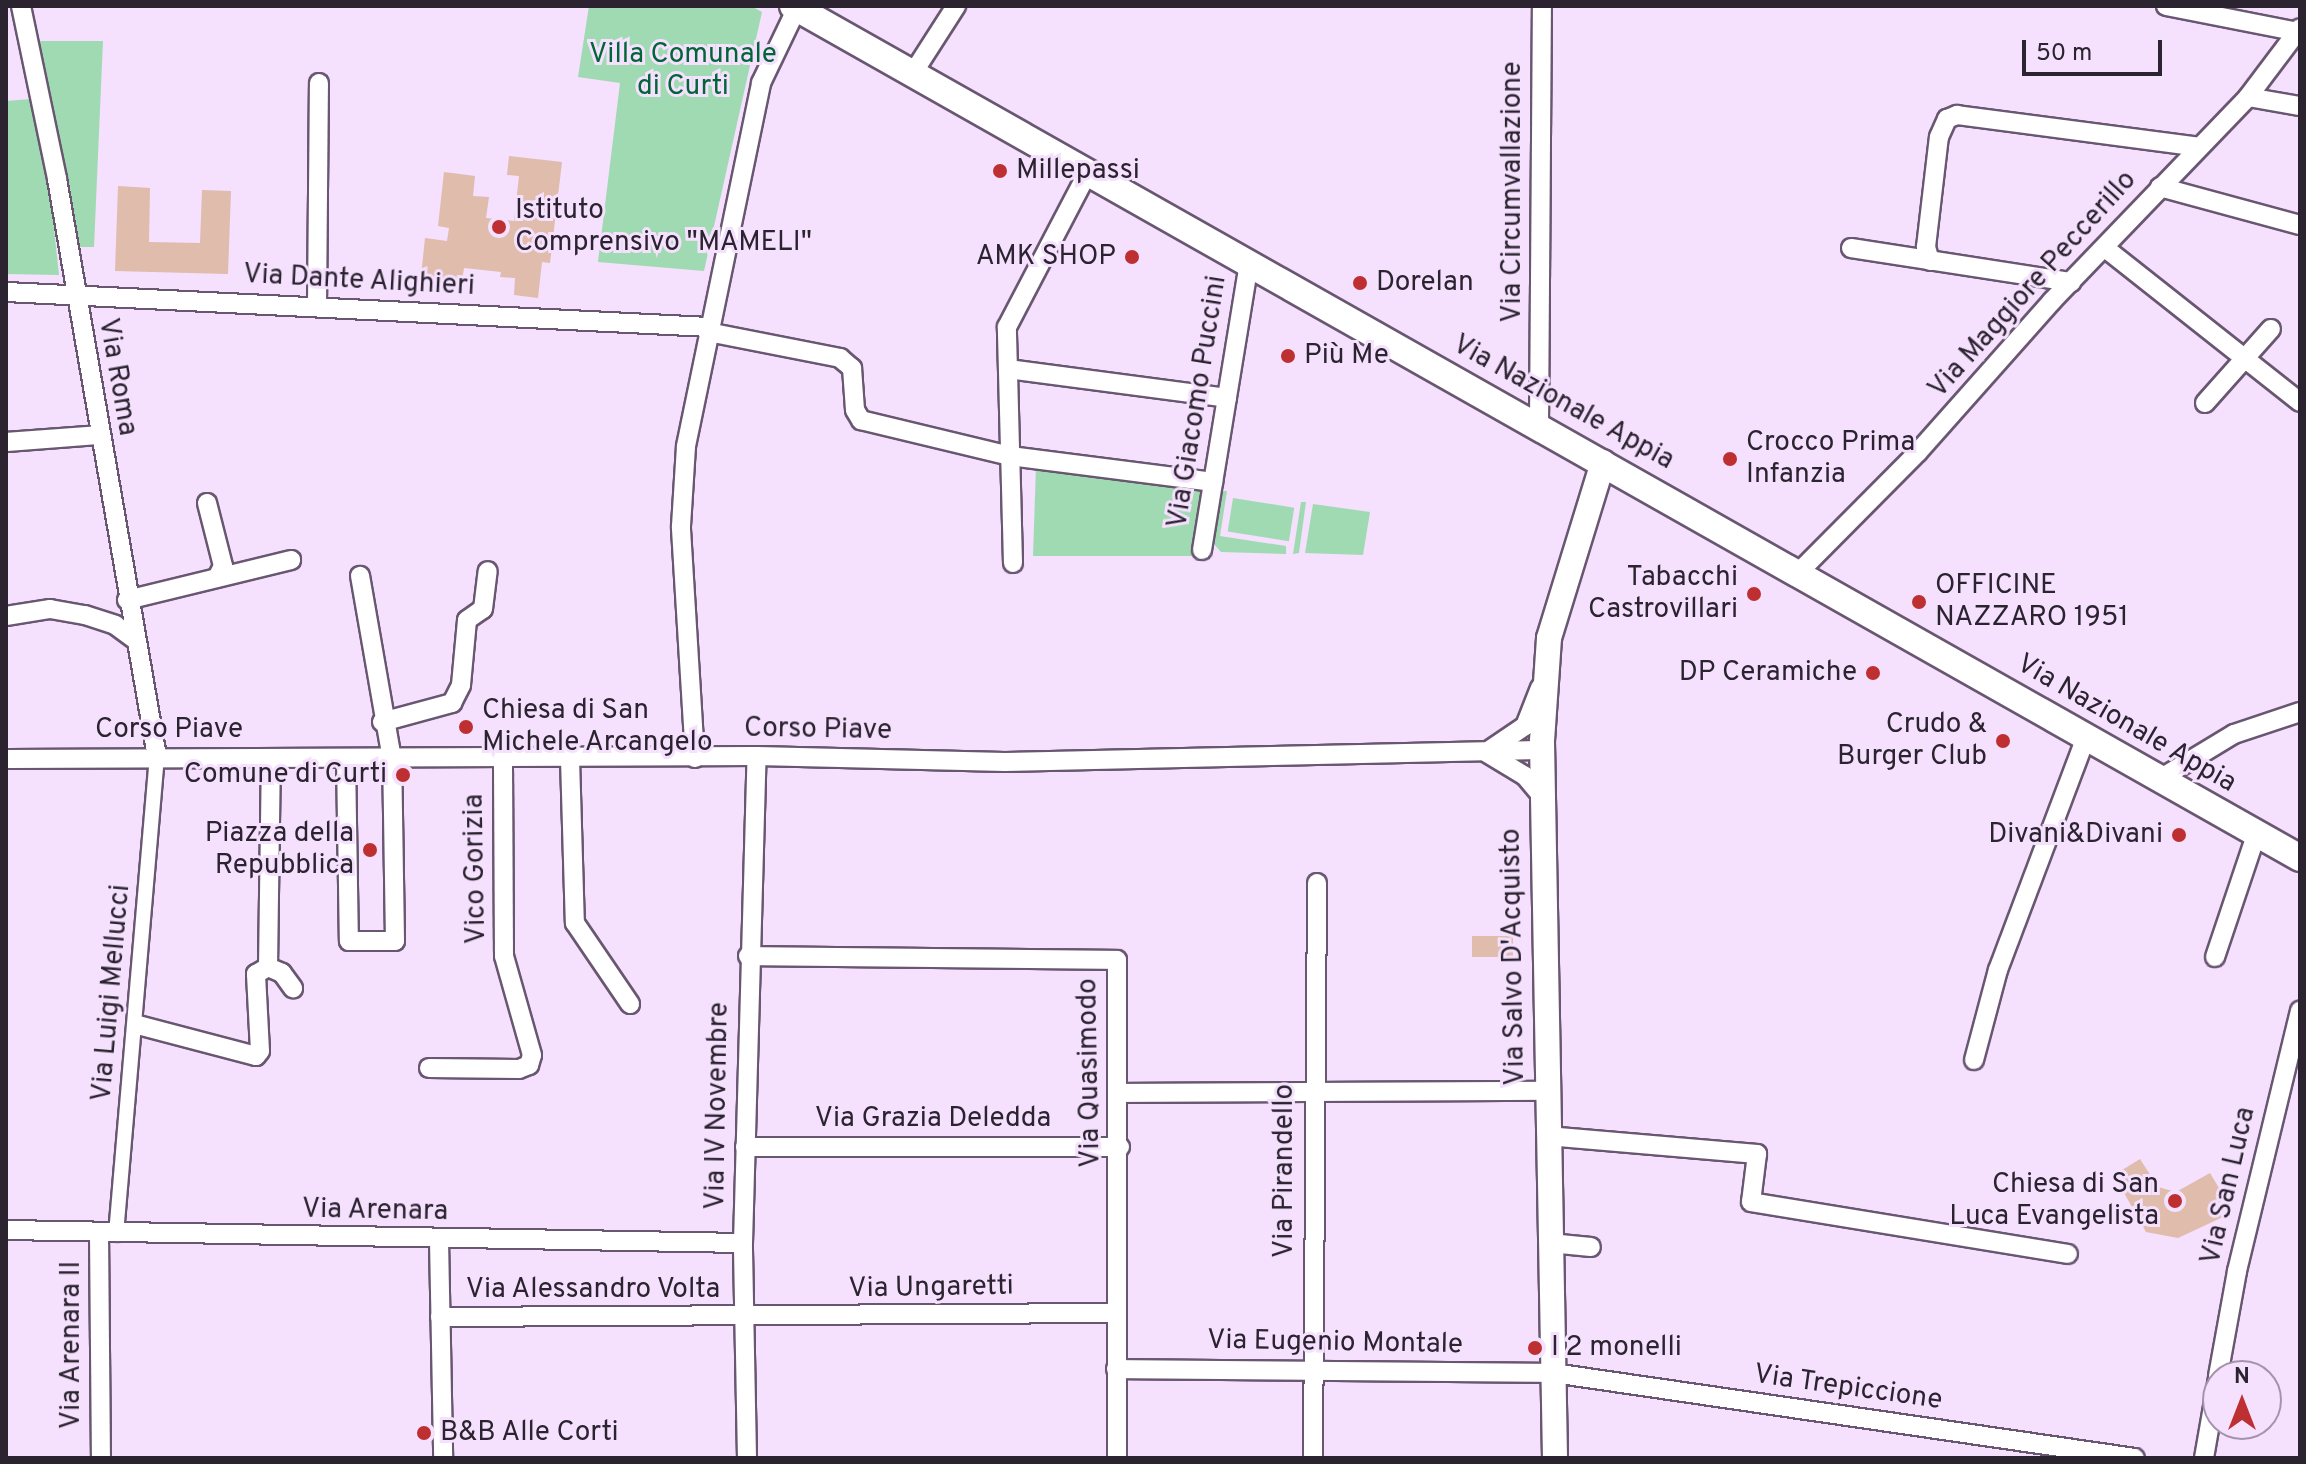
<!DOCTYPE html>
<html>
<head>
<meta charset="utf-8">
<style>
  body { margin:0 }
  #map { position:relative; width:2306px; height:1464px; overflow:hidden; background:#f5e0fe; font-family:Overpass,sans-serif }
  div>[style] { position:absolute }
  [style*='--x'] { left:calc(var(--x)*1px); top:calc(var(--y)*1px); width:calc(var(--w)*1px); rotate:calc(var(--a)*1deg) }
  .green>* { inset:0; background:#a0dab2; transform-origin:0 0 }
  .building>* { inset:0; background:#dfbcab; transform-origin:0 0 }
  .roads { filter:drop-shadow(2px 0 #695771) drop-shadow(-2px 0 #695771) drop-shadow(0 2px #695771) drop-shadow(0 -2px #695771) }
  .pedestrian>* { height:14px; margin:-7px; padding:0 7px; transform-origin:7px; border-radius:7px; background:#fff }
  .minor>* { height:18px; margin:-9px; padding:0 9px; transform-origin:9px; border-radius:9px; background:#fff }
  .tertiary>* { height:24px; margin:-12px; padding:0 12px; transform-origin:12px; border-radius:12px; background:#fff }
  .secondary>* { height:26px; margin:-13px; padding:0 13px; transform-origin:13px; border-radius:13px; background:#fff }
  .dots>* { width:22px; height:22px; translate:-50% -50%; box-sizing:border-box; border:4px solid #f5e0fe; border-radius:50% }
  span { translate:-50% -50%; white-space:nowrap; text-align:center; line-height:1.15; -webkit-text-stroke:6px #f5e0fe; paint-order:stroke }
  .park-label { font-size:28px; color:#006637 }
  .poi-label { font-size:28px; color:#2b232f }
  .left { translate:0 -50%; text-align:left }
  .right { translate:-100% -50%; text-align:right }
  .street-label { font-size:28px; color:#2b232f }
  .frame { position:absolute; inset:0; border:8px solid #2b232f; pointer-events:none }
  .north { position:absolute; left:2202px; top:1360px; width:80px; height:80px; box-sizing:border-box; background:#f5e0fe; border:2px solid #a494ab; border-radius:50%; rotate:0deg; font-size:22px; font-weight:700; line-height:32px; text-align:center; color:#2b232f }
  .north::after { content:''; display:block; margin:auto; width:28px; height:36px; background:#be2f31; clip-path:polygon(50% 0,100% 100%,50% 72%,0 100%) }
  .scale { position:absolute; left:2022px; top:40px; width:140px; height:36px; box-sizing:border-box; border:4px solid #2b232f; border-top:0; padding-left:10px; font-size:24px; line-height:28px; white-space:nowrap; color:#2b232f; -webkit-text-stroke:6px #f5e0fe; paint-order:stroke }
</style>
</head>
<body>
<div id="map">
  <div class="green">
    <div style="clip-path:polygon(589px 6px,751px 6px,762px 12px,704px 271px,598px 262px,620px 83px,578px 77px)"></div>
    <div style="clip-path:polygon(39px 41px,103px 41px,94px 247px,77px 247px)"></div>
    <div style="clip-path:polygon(31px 99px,49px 182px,59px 275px,6px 274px,6px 101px)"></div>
    <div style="clip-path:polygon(1036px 466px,1203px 490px,1194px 556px,1033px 556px)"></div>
    <div style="clip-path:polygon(1221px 491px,1227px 491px,1220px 536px,1286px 546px,1286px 554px,1221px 552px,1212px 542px)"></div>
    <div style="left:1233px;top:498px;width:62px;height:34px;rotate:9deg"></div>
    <div style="clip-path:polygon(1301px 502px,1306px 502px,1299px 553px,1293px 554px)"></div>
    <div style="clip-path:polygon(1313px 504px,1370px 512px,1363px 555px,1305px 553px)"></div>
  </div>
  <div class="building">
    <div style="clip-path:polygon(509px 156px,562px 162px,550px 263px,542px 262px,538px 298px,514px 295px,515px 278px,500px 277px,501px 272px,464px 268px,462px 281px,421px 276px,425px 238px,447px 241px,449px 228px,438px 226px,444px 172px,475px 176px,473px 196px,489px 197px,486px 218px,514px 221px,519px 176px,507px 175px)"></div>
    <div style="clip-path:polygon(118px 186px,150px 188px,149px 242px,200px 243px,202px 190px,231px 191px,228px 274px,115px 271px)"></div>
    <div style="left:1472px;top:936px;width:41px;height:21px"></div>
    <div style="clip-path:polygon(2140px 1159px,2158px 1187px,2176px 1192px,2210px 1173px,2225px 1198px,2215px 1205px,2223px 1217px,2178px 1238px,2146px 1232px,2114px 1175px)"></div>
  </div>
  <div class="roads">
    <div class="pedestrian">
      <div style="--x:116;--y:1234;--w:479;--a:-85.1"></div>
    </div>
    <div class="minor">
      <div style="--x:21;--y:6;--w:177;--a:78.2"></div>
      <div style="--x:57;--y:179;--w:587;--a:80.18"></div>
      <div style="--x:2166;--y:6;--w:135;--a:11.1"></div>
      <div style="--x:913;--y:73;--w:80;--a:-57.3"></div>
      <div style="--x:2248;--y:97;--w:53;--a:9.8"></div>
      <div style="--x:2160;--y:187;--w:145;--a:15.2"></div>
      <div style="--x:1851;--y:248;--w:223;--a:8.8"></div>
      <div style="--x:2105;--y:248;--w:248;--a:38.3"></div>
      <div style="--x:1930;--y:261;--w:15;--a:-106"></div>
      <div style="--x:1926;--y:247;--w:111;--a:-83.3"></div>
      <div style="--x:1939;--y:137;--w:20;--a:-66"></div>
      <div style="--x:1947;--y:119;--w:11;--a:-22"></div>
      <div style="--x:1957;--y:115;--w:244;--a:7.5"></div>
      <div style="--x:6;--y:292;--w:704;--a:2.85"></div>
      <div style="--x:317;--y:307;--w:224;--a:-89.5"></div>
      <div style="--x:708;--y:332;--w:135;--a:11.1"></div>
      <div style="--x:840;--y:358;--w:16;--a:40"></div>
      <div style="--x:852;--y:368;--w:42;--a:85.9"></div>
      <div style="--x:855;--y:410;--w:12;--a:59"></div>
      <div style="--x:861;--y:420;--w:153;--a:13.6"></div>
      <div style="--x:1010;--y:456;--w:205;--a:7.3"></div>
      <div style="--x:1008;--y:369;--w:221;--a:7.5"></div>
      <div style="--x:2205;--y:403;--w:99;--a:-48.3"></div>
      <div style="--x:1539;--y:426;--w:420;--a:-89.6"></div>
      <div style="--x:6;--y:442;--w:93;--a:-4.3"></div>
      <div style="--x:207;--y:503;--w:65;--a:75.7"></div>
      <div style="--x:223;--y:566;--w:13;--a:117"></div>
      <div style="--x:1202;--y:550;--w:291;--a:-80.7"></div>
      <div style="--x:1013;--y:563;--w:236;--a:-91.5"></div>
      <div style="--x:1007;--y:327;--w:175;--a:-62.4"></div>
      <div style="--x:1798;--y:573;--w:170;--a:-45.2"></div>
      <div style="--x:1918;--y:452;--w:202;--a:-48.4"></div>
      <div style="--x:2052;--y:301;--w:283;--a:-46.1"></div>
      <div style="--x:2248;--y:97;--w:86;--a:-53"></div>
      <div style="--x:127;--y:600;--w:169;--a:-13.7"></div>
      <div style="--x:6;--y:616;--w:45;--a:-9"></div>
      <div style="--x:50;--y:609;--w:36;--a:10"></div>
      <div style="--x:85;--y:615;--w:32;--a:18"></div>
      <div style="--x:115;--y:625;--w:24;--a:36"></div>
      <div style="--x:382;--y:722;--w:73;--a:-15.2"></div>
      <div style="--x:452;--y:703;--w:20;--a:-63"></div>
      <div style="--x:461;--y:685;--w:65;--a:-84.7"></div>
      <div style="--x:467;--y:620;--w:19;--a:-35"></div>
      <div style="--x:483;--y:609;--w:38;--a:-83"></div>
      <div style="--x:1491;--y:749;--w:41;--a:-34.1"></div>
      <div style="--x:1525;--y:726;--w:41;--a:-68.5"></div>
      <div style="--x:1487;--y:753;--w:44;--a:31.2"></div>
      <div style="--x:1525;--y:776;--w:26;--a:50"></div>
      <div style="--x:346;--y:758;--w:183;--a:89.1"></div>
      <div style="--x:349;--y:941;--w:46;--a:0"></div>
      <div style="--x:395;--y:941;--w:182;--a:-90.9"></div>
      <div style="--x:392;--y:759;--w:186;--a:-99.9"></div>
      <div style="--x:695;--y:758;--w:232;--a:-93.5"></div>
      <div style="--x:681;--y:526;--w:80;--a:-86.4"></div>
      <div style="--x:686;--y:446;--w:371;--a:-78.3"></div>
      <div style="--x:761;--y:83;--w:83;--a:-64.4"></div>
      <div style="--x:6;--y:759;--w:751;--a:-0.23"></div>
      <div style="--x:757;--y:756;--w:248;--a:1.4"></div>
      <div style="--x:1005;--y:762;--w:537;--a:-1.28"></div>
      <div style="--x:570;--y:759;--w:164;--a:88.3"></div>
      <div style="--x:575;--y:923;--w:98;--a:55.8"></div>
      <div style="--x:2158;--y:780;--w:89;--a:-31.2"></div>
      <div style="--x:2234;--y:734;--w:70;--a:-18.4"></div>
      <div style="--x:748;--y:956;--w:369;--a:0.6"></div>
      <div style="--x:1117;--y:960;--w:498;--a:90"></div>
      <div style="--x:2215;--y:957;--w:129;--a:-71.4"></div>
      <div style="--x:268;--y:967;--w:15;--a:23"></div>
      <div style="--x:282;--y:973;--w:19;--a:54"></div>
      <div style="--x:138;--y:1025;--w:122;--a:14.7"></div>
      <div style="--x:256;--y:1056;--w:6;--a:-51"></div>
      <div style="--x:260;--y:1051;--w:77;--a:-93"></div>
      <div style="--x:256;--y:974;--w:14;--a:-30"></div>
      <div style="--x:268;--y:967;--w:209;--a:-89.2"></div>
      <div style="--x:1974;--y:1060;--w:93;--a:-75.1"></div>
      <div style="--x:1998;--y:970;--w:246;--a:-69.3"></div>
      <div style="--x:429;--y:1068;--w:90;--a:0.6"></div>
      <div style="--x:519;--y:1069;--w:11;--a:-22"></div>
      <div style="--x:529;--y:1065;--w:10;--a:-73"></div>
      <div style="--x:532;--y:1055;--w:103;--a:-105.8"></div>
      <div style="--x:504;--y:956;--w:197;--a:-90.3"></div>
      <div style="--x:1120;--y:1093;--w:426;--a:-0.3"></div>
      <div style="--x:1547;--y:1136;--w:211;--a:4.9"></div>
      <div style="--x:1757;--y:1154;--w:48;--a:97.1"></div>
      <div style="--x:1751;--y:1202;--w:321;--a:9.3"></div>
      <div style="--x:745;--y:1147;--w:375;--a:0"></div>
      <div style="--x:6;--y:1230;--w:737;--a:1.01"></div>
      <div style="--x:99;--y:1233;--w:225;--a:89.5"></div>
      <div style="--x:439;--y:1240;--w:218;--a:88.9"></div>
      <div style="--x:1550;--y:1243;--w:41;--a:5.6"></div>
      <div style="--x:440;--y:1317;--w:677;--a:-0.34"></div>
      <div style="--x:1116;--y:1369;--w:437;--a:0.5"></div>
      <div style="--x:1553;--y:1373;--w:588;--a:8.31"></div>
      <div style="--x:2218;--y:1376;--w:107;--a:-79.7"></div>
      <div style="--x:2237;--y:1271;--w:268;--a:-76.4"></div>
      <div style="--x:747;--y:1458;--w:215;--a:-91.1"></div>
      <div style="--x:743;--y:1243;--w:487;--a:-88.4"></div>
      <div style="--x:1313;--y:1458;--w:575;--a:-89.6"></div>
      <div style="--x:2204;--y:1458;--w:81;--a:-80.1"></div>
    </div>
    <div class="tertiary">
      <div style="--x:1555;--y:1458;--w:717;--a:-91.04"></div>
      <div style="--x:1542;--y:741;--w:103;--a:-86.1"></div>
      <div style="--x:1549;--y:638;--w:184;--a:-72.9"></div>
    </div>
    <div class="secondary">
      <div style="--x:793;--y:6;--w:1731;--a:29.48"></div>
    </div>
  </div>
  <div class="dots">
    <div style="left:1000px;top:171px;background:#be2f31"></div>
    <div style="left:499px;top:227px;background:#be2f31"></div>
    <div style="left:1132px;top:257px;background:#be2f31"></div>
    <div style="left:1360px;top:283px;background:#be2f31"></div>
    <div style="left:1288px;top:356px;background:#be2f31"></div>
    <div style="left:1730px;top:459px;background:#be2f31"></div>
    <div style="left:1754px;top:594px;background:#be2f31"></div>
    <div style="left:1919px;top:602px;background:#be2f31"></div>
    <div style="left:1873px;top:673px;background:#be2f31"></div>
    <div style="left:466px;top:727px;background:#be2f31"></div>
    <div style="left:2003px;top:741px;background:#be2f31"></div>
    <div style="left:403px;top:775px;background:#be2f31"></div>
    <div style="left:2179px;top:835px;background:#be2f31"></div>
    <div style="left:370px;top:850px;background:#be2f31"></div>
    <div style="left:2175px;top:1201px;background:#be2f31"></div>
    <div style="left:1535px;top:1348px;background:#be2f31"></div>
    <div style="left:424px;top:1433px;background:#be2f31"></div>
  </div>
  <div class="park-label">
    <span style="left:683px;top:71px">Villa Comunale<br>di Curti</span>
  </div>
  <div class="poi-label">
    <span class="left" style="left:1016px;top:171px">Millepassi</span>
    <span class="left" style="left:515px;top:227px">Istituto<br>Comprensivo "MAMELI"</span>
    <span class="right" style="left:1116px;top:257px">AMK SHOP</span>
    <span class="left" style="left:1376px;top:283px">Dorelan</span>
    <span class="left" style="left:1304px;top:356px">Più Me</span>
    <span class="left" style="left:1746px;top:459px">Crocco Prima<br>Infanzia</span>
    <span class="right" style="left:1738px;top:594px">Tabacchi<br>Castrovillari</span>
    <span class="left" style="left:1935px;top:602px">OFFICINE<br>NAZZARO 1951</span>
    <span class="right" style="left:1857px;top:673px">DP Ceramiche</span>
    <span class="left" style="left:482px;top:727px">Chiesa di San<br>Michele Arcangelo</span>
    <span class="right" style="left:1987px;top:741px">Crudo &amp;<br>Burger Club</span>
    <span class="right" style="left:387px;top:775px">Comune di Curti</span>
    <span class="right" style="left:354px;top:850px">Piazza della<br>Repubblica</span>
    <span class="right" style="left:2163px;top:835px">Divani&amp;Divani</span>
    <span class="right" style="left:2159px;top:1201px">Chiesa di San<br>Luca Evangelista</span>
    <span class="left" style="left:1551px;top:1348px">I 2 monelli</span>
    <span class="left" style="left:440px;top:1433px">B&amp;B Alle Corti</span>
  </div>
  <div class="street-label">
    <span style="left:1513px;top:192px;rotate:-90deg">Via Circumvallazione</span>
    <span style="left:359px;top:281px;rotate:3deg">Via Dante Alighieri</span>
    <span style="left:2033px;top:285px;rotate:-48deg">Via Maggiore Peccerillo</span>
    <span style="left:117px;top:377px;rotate:80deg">Via Roma</span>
    <span style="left:1198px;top:402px;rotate:-81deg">Via Giacomo Puccini</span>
    <span style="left:1563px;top:403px;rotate:29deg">Via Nazionale Appia</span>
    <span style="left:2126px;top:724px;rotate:30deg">Via Nazionale Appia</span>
    <span style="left:169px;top:730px">Corso Piave</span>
    <span style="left:818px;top:730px;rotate:1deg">Corso Piave</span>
    <span style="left:476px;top:869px;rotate:-91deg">Vico Gorizia</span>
    <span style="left:1514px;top:957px;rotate:-91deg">Via Salvo D'Acquisto</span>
    <span style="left:112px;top:993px;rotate:-85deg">Via Luigi Mellucci</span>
    <span style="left:1090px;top:1073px;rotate:-91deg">Via Quasimodo</span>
    <span style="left:718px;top:1106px;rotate:-89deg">Via IV Novembre</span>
    <span style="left:933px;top:1119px">Via Grazia Deledda</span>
    <span style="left:1285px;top:1171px;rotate:-90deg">Via Pirandello</span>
    <span style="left:2229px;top:1186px;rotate:-77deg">Via San Luca</span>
    <span style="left:375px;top:1211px;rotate:1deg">Via Arenara</span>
    <span style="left:931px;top:1288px;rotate:-1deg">Via Ungaretti</span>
    <span style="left:593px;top:1290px">Via Alessandro Volta</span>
    <span style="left:1335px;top:1343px;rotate:1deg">Via Eugenio Montale</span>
    <span style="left:72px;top:1345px;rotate:-90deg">Via Arenara II</span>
    <span style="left:1848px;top:1388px;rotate:8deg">Via Trepiccione</span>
  </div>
  <div class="frame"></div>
  <div class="north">N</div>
  <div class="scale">50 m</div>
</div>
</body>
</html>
